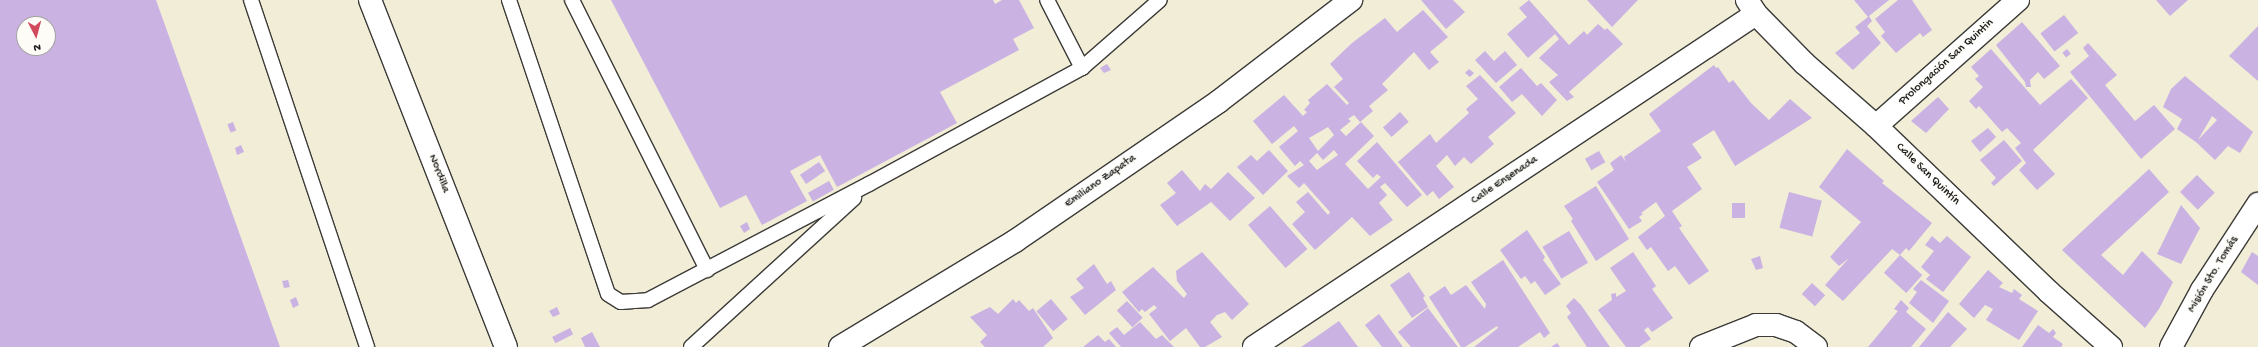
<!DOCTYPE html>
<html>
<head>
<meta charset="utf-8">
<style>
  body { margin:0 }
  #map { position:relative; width:2258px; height:347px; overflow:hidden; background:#f1edd6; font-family:"Gochi Hand",sans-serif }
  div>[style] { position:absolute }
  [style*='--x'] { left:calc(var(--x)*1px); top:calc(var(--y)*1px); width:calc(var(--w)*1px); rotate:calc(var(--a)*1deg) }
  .building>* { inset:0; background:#cab2e3; transform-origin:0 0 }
  .roads { filter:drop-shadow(1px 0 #3c3b38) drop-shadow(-1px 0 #3c3b38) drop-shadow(0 1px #3c3b38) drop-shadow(0 -1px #3c3b38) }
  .lane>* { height:14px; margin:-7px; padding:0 7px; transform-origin:7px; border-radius:7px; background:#fff }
  .street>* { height:22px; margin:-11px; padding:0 11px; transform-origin:11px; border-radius:11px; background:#fff }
  .secondary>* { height:22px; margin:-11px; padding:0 11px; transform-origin:11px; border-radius:11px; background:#fff }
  span { translate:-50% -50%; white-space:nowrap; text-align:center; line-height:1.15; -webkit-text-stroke:3px #fdfcf7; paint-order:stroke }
  .street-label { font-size:12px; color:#1c1c1c }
  .north { position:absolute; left:16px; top:16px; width:40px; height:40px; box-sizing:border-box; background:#fdfcf7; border:1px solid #a3a29f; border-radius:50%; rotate:174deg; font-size:11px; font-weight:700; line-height:16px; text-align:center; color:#1c1c1c }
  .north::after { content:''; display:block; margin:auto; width:14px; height:18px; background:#d1495b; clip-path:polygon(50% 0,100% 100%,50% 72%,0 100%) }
</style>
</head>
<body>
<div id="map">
  <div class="building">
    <div style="clip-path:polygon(evenodd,0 0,156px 0,280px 347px,0 347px,0 0,24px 24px,48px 24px,48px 48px,24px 48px,24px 24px)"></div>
    <div style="clip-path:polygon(611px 0,993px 0,995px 4px,1002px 0,1019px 0,1034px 28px,1013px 39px,1019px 50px,940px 92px,957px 123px,837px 187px,820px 155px,790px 171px,807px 201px,762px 225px,746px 195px,720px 208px)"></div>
    <div style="clip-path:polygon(1421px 0,1453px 0,1465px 12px,1446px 29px)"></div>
    <div style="clip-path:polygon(1529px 0,1569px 45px,1584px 31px,1587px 35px,1598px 24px,1605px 30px,1607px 28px,1623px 44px,1569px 92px,1574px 97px,1567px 101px,1549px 82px,1558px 75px,1539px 58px,1559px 39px,1555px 34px,1528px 58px,1507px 34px,1527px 17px,1519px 8px)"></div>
    <div style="clip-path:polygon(1587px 0,1638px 0,1612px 27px)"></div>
    <div style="clip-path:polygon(1854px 0,1889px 0,1869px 16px,1872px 21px,1867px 26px,1881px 43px,1853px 70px,1835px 53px,1860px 33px,1855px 27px,1868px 17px)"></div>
    <div style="clip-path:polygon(1898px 0,1912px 0,1932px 30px,1923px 37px,1920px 33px,1896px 53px,1881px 36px,1885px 32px,1875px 19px)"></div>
    <div style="clip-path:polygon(2156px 0,2188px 0,2170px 16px)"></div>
    <div style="clip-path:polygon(evenodd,1423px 10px,1448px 37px,1430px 52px,1439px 62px,1429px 70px,1414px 52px,1382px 84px,1388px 90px,1369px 106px,1373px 111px,1360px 122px,1354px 115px,1348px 119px,1351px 121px,1340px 130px,1346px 136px,1361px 122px,1374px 136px,1345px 164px,1368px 189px,1381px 177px,1377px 174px,1373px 178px,1357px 161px,1377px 142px,1422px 195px,1407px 207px,1385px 183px,1380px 187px,1387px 195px,1379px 203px,1393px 220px,1370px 236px,1352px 217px,1315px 250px,1292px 224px,1305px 212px,1296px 202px,1308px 192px,1328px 215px,1330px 212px,1304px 183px,1299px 188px,1287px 176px,1304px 165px,1300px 161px,1295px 166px,1279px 147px,1298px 131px,1294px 126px,1272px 144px,1253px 121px,1284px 95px,1303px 116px,1307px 112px,1304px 110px,1310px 103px,1308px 100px,1327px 84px,1347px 105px,1349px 103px,1334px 87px,1343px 79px,1330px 64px,1352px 43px,1385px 18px,1397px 32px,1423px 10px,1328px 127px,1334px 135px,1318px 151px,1309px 138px,1328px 127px,1423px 10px,1334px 150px,1338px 155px,1317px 170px,1309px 161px,1317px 153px,1323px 160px,1334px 150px)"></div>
    <div style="left:2064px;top:15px;width:23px;height:30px;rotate:52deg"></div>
    <div style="clip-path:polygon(2022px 22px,2060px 66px,2044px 79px,2038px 72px,2030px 80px,2031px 87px,2026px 87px,2025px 82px,1996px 45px)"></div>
    <div style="clip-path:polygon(2258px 26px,2258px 81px,2229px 56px)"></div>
    <div style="clip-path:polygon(2088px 43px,2117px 75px,2105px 85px,2135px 121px,2154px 105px,2175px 129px,2141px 159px,2070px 72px,2089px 56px,2083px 48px)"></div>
    <div style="clip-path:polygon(1991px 49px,2040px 105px,2071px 79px,2088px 98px,2033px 150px,2055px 174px,2037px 190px,2019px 170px,2026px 163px,2015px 148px,2021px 143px,2007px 128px,2002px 132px,1979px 106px,1976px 109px,1969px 101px,1983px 87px,1975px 79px,1979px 76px,1971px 67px)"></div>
    <div style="left:2067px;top:49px;width:6px;height:6px;rotate:51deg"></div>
    <div style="clip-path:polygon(1485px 51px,1494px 61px,1505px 51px,1517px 65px,1496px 83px,1475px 60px)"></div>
    <div style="clip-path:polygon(1107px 64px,1111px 70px,1104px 73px,1100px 68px)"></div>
    <div style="clip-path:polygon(1714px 65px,1716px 68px,1718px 67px,1729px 83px,1733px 80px,1751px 103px,1769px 120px,1790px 99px,1812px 118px,1735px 166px,1714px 130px,1692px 144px,1702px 158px,1687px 167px,1702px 189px,1672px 211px,1682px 226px,1679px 228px,1709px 271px,1689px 285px,1675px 266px,1668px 271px,1651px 247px,1647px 250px,1638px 237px,1665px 216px,1656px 202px,1641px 213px,1643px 214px,1639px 217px,1642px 221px,1629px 229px,1597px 182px,1614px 170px,1610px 163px,1621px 155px,1626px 162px,1624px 157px,1661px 131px,1649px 114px)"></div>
    <div style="clip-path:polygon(1521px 68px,1537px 86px,1541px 83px,1557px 100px,1542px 116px,1522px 94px,1512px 102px,1499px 87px)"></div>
    <div style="clip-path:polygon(1469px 69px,1474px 73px,1470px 77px,1465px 73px)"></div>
    <div style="clip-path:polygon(1480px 75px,1516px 113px,1488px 137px,1494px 144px,1471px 164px,1464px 157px,1455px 166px,1447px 155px,1436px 166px,1454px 187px,1439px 199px,1433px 191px,1427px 196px,1398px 162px,1430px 134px,1436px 143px,1469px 113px,1466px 109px,1478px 99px,1466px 86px)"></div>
    <div style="clip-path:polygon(evenodd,2185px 76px,2253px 132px,2240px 153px,2228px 146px,2215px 160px,2196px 142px,2177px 129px,2182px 119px,2163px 107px,2171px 89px,2185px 76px,2212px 116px,2217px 120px,2198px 140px,2212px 116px)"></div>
    <div style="clip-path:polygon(1938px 97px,1949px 109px,1926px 133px,1911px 121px)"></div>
    <div style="left:1400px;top:112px;width:13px;height:23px;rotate:48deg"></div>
    <div style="left:233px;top:122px;width:9px;height:6px;rotate:69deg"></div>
    <div style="clip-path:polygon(1988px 128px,1996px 137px,1980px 152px,1971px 141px)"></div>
    <div style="clip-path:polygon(2004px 140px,2022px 161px,1994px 186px,1991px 183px,1996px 178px,1980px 160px)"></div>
    <div style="clip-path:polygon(241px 145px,244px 152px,237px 155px,235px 148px)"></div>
    <div style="clip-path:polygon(1847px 149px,1884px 181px,1882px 183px,1932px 223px,1909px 251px,1906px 248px,1900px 255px,1892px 249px,1843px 301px,1825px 285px,1849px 258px,1839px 266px,1830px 257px,1861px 222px,1819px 187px)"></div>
    <div style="clip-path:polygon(1269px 150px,1288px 171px,1263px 195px,1237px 167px,1251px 155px,1257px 161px)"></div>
    <div style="left:1599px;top:151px;width:13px;height:16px;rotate:61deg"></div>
    <div style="left:819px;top:162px;width:11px;height:23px;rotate:56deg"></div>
    <div style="clip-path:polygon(2149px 169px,2169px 192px,2101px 255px,2123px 275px,2142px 251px,2173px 282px,2159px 309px,2145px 328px,2062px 250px)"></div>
    <div style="clip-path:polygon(1182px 170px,1200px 191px,1205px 184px,1211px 189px,1228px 172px,1255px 198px,1230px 221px,1211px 202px,1177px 226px,1160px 205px,1176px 193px,1167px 183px)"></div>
    <div style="left:2197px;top:175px;width:25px;height:24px;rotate:45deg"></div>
    <div style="left:829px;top:181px;width:10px;height:24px;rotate:61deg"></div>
    <div style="clip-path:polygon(1596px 186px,1629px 239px,1596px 261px,1571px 221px,1573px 219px,1564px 206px)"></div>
    <div style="left:1789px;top:192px;width:34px;height:37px;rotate:15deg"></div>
    <div style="left:1732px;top:203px;width:13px;height:15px"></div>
    <div style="clip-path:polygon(2181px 205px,2200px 228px,2181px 264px,2157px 254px)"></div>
    <div style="left:1270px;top:206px;width:57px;height:29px;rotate:49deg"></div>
    <div style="clip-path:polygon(747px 222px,750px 229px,744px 233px,740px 226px)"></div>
    <div style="clip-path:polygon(1527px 230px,1545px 257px,1543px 260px,1561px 284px,1545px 295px,1535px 281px,1531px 284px,1525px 276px,1521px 279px,1500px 250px)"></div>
    <div style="left:1569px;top:231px;width:37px;height:31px;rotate:59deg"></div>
    <div style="clip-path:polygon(1932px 236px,1940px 243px,1947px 236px,1971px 257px,1943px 292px,1926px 279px,1930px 275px,1921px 267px,1934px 251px,1925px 245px)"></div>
    <div style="clip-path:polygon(1202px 252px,1249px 304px,1232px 320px,1225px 312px,1217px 315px,1210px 322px,1222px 337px,1205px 347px,1200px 347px,1186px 328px,1170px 341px,1149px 314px,1157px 308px,1154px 305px,1145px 312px,1142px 309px,1139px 312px,1122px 292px,1153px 267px,1184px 298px,1187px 294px,1177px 281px,1176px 271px)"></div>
    <div style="clip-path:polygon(1633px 252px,1656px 286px,1652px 289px,1673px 318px,1652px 332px,1648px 327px,1644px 330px,1651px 339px,1639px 347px,1626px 347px,1598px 310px,1612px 300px,1611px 294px,1616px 293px,1616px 297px,1626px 291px,1610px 268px)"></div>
    <div style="clip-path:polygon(2252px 252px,2258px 256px,2258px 285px,2241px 272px)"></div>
    <div style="left:1900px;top:255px;width:30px;height:24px;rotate:42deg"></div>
    <div style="clip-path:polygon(1760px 256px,1763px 268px,1756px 270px,1751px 259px)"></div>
    <div style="clip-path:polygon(1503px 260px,1550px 333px,1544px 338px,1540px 332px,1518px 347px,1474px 347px,1498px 328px,1497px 326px,1465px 347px,1461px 347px,1429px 297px,1445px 286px,1451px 295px,1466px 285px,1485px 309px,1486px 304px,1471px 282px)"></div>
    <div style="clip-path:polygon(1094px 264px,1107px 284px,1111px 281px,1116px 290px,1085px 315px,1070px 297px,1084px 288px,1076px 279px)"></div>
    <div style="clip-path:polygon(1988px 270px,2003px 283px,1999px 287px,2012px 293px,2014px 289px,2022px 295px,2019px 299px,2038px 311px,2019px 340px,1986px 320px,1993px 309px,1985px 305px,1974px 318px,1959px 304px)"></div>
    <div style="clip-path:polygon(1409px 272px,1425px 296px,1423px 298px,1428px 307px,1412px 318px,1390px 285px)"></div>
    <div style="clip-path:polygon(288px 280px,290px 287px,284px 288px,282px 281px)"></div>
    <div style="clip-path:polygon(1921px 280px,1949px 301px,1933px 323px,1909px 303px,1917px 292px,1913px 289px)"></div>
    <div style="left:1812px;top:283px;width:18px;height:15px;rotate:43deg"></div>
    <div style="clip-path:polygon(296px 297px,299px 305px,293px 308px,290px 300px)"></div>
    <div style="clip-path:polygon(1574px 298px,1581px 305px,1610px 347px,1587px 347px,1567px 317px,1571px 313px,1566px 306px)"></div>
    <div style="clip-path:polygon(1013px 299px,1016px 303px,1019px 300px,1029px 311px,1033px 308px,1053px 338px,1043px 347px,985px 347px,980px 342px,987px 335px,970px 317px,990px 307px,998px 314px)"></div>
    <div style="left:1051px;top:299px;width:26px;height:19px;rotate:50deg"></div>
    <div style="clip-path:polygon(1901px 300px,1909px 308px,1906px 312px,1926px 329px,1911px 347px,1868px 347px,1898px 311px,1894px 309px)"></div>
    <div style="left:1127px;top:301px;width:23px;height:14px;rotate:47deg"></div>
    <div style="clip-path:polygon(557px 307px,560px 314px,553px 317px,549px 311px)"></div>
    <div style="clip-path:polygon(1428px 308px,1437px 320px,1458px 347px,1411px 347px,1398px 332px)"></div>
    <div style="clip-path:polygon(1948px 312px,1967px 329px,1950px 347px,1919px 347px)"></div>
    <div style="clip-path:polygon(1379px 314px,1403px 347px,1382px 347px,1365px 325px)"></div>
    <div style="clip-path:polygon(1339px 321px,1358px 347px,1301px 347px,1316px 337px)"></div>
    <div style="clip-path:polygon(1140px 322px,1156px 339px,1162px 335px,1174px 347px,1121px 347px,1109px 333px,1117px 327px,1124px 335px)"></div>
    <div style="clip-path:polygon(2038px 325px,2049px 333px,2053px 329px,2056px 333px,2053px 337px,2063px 344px,2061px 347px,2022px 347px)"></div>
    <div style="left:570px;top:328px;width:7px;height:20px;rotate:63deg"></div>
    <div style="clip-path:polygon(592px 332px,600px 347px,585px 347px,581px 338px)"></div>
    <div style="clip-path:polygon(1098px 335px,1105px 342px,1109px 339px,1116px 347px,1083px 347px)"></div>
    <div style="clip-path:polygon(1557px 343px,1560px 347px,1551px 347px)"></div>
  </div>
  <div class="roads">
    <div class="lane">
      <div style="--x:251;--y:0;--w:366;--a:71.5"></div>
      <div style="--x:509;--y:0;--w:310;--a:71.4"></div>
      <div style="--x:608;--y:294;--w:15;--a:32"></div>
      <div style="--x:621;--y:302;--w:27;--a:-4"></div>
      <div style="--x:648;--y:300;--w:250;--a:-27.7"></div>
      <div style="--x:869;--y:184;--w:243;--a:-28.6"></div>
      <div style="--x:1082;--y:68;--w:76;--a:-117.2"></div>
      <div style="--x:572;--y:0;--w:302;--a:63.4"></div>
      <div style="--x:1082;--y:68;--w:103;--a:-41.1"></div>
      <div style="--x:691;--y:347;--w:221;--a:-42.4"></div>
    </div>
    <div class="street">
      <div style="--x:370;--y:0;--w:373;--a:68.6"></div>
      <div style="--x:1747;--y:0;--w:17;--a:57"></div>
      <div style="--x:1756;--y:14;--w:69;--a:45.6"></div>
      <div style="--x:1804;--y:63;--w:96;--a:41.2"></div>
      <div style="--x:1876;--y:126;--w:240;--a:43.8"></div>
      <div style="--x:2049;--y:292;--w:83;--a:41.6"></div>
      <div style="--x:1876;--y:126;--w:190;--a:-41.6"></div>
      <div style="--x:840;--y:347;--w:205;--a:-31.2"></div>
      <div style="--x:1015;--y:241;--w:246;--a:-34.4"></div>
      <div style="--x:1218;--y:102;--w:168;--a:-37.5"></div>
      <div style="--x:1254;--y:347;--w:602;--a:-33.56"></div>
    </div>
    <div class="secondary">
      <div style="--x:1701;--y:347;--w:59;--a:-21.8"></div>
      <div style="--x:1756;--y:325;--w:20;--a:0"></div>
      <div style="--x:1776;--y:325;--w:21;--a:19"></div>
      <div style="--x:1796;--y:332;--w:25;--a:37"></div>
      <div style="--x:2171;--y:347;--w:65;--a:-61.5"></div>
      <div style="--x:2202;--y:290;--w:103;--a:-56.9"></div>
    </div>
  </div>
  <div class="street-label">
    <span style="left:1947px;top:63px;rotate:-42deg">Prolongación San Quintin</span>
    <span style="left:438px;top:174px;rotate:69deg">Nordilla</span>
    <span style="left:1927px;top:175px;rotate:44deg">Calle San Quintín</span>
    <span style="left:1505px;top:181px;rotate:-34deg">Calle Ensenada</span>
    <span style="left:1101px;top:182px;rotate:-35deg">Emiliano Zapata</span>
    <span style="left:2214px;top:275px;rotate:-59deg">Misión Sto. Tomás</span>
  </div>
  <div class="north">N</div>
</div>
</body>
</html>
